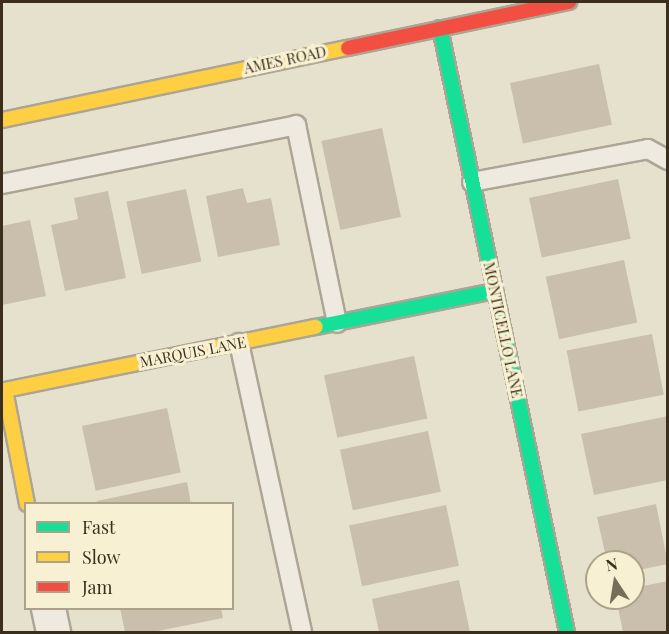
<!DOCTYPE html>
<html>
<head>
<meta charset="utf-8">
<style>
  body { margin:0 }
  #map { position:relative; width:669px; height:634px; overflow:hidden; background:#e6e1cc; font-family:"Playfair Display",serif }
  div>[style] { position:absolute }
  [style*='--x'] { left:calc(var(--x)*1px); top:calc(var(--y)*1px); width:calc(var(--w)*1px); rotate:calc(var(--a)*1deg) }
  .building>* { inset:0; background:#cabfad; transform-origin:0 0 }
  .roads { filter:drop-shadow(2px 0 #aca596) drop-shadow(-2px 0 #aca596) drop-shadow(0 2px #aca596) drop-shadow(0 -2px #aca596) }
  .lane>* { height:18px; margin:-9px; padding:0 9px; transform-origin:9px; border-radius:9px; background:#eeeadf }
  .street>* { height:33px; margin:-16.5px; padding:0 16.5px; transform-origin:16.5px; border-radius:16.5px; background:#eeeadf }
  .fast>* { height:14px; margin:-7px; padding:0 7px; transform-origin:7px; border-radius:7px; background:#16e098 }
  .slow>* { height:14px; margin:-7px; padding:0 7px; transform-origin:7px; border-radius:7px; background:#ffcf43 }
  .jam>* { height:14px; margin:-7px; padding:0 7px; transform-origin:7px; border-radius:7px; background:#f24e42 }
  span { translate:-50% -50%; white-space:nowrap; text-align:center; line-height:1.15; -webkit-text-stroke:6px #f8f0d2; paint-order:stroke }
  .street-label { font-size:15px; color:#3b2e1d }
  .frame { position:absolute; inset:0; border:3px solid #3b2e1d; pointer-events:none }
  .legend { position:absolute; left:24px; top:502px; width:210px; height:108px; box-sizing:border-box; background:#f8f0d2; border:2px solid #aca28a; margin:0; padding:8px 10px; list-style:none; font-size:18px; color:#3b2e1d }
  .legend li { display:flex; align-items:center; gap:12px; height:30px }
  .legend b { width:30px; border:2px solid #aca28a }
  .north { position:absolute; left:585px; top:550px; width:60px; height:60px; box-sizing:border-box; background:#f8f0d2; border:2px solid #aca28a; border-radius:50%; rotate:348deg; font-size:16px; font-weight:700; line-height:24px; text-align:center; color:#3b2e1d }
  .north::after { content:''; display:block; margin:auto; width:21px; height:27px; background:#776d5a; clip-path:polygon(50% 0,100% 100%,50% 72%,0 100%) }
</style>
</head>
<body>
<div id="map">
  <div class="building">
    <div style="left:599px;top:64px;width:62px;height:91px;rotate:78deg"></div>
    <div style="left:382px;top:128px;width:91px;height:62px;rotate:78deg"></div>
    <div style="left:618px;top:179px;width:61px;height:91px;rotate:78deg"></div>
    <div style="clip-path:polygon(243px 188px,247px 203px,271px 198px,280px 245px,218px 257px,206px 196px)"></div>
    <div style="left:186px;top:189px;width:74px;height:61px;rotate:78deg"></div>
    <div style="clip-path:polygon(108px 191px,126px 278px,65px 291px,51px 225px,78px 219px,74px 198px)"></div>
    <div style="clip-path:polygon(30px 220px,46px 296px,2px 305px,2px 226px)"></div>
    <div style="left:624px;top:260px;width:64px;height:80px;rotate:78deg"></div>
    <div style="left:652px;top:334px;width:62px;height:87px;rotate:79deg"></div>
    <div style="left:414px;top:356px;width:64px;height:92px;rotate:78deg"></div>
    <div style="left:167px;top:408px;width:66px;height:87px;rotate:78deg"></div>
    <div style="clip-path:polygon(668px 416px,668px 480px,594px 495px,581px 434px)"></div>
    <div style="left:428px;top:431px;width:62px;height:90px;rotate:78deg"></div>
    <div style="clip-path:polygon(187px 482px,191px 504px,97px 504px,97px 501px)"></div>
    <div style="clip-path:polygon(656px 504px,668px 564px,633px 571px,633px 562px,607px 562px,597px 517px)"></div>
    <div style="left:446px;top:505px;width:62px;height:99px;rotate:78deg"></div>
    <div style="clip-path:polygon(459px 580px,470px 632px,379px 632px,372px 599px)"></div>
    <div style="clip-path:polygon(668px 581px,668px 632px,623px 632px,616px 598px,633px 598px,633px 588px)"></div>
    <div style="clip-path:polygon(120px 608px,221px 608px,223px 618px,153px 632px,125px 632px)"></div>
  </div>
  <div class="roads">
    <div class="lane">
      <div style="--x:472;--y:182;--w:179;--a:-10.6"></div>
      <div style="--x:648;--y:149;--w:23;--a:29"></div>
      <div style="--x:2;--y:184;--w:300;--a:-11.3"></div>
      <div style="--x:296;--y:125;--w:202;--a:78.3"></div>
      <div style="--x:239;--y:343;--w:296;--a:77.7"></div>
    </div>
    <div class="street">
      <div style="--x:48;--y:608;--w:25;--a:78"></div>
    </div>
    <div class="fast">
      <div style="--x:440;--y:28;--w:617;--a:78.13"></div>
      <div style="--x:316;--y:327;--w:183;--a:-11.4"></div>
    </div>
    <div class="slow">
      <div style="--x:2;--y:120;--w:353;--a:-11.8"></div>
      <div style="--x:27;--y:504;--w:116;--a:-100.9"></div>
      <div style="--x:5;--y:390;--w:317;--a:-11.5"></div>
    </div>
    <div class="jam">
      <div style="--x:348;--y:48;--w:226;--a:-11.8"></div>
    </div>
  </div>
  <div class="street-label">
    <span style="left:285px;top:60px;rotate:-12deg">AMES ROAD</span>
    <span style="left:503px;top:330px;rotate:78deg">MONTICELLO LANE</span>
    <span style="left:193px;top:352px;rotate:-11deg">MARQUIS LANE</span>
  </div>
  <div class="frame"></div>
  <ul class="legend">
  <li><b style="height:8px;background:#16e098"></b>Fast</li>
  <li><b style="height:8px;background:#ffcf43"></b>Slow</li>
  <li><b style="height:8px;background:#f24e42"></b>Jam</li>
  </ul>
  <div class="north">N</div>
</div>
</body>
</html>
